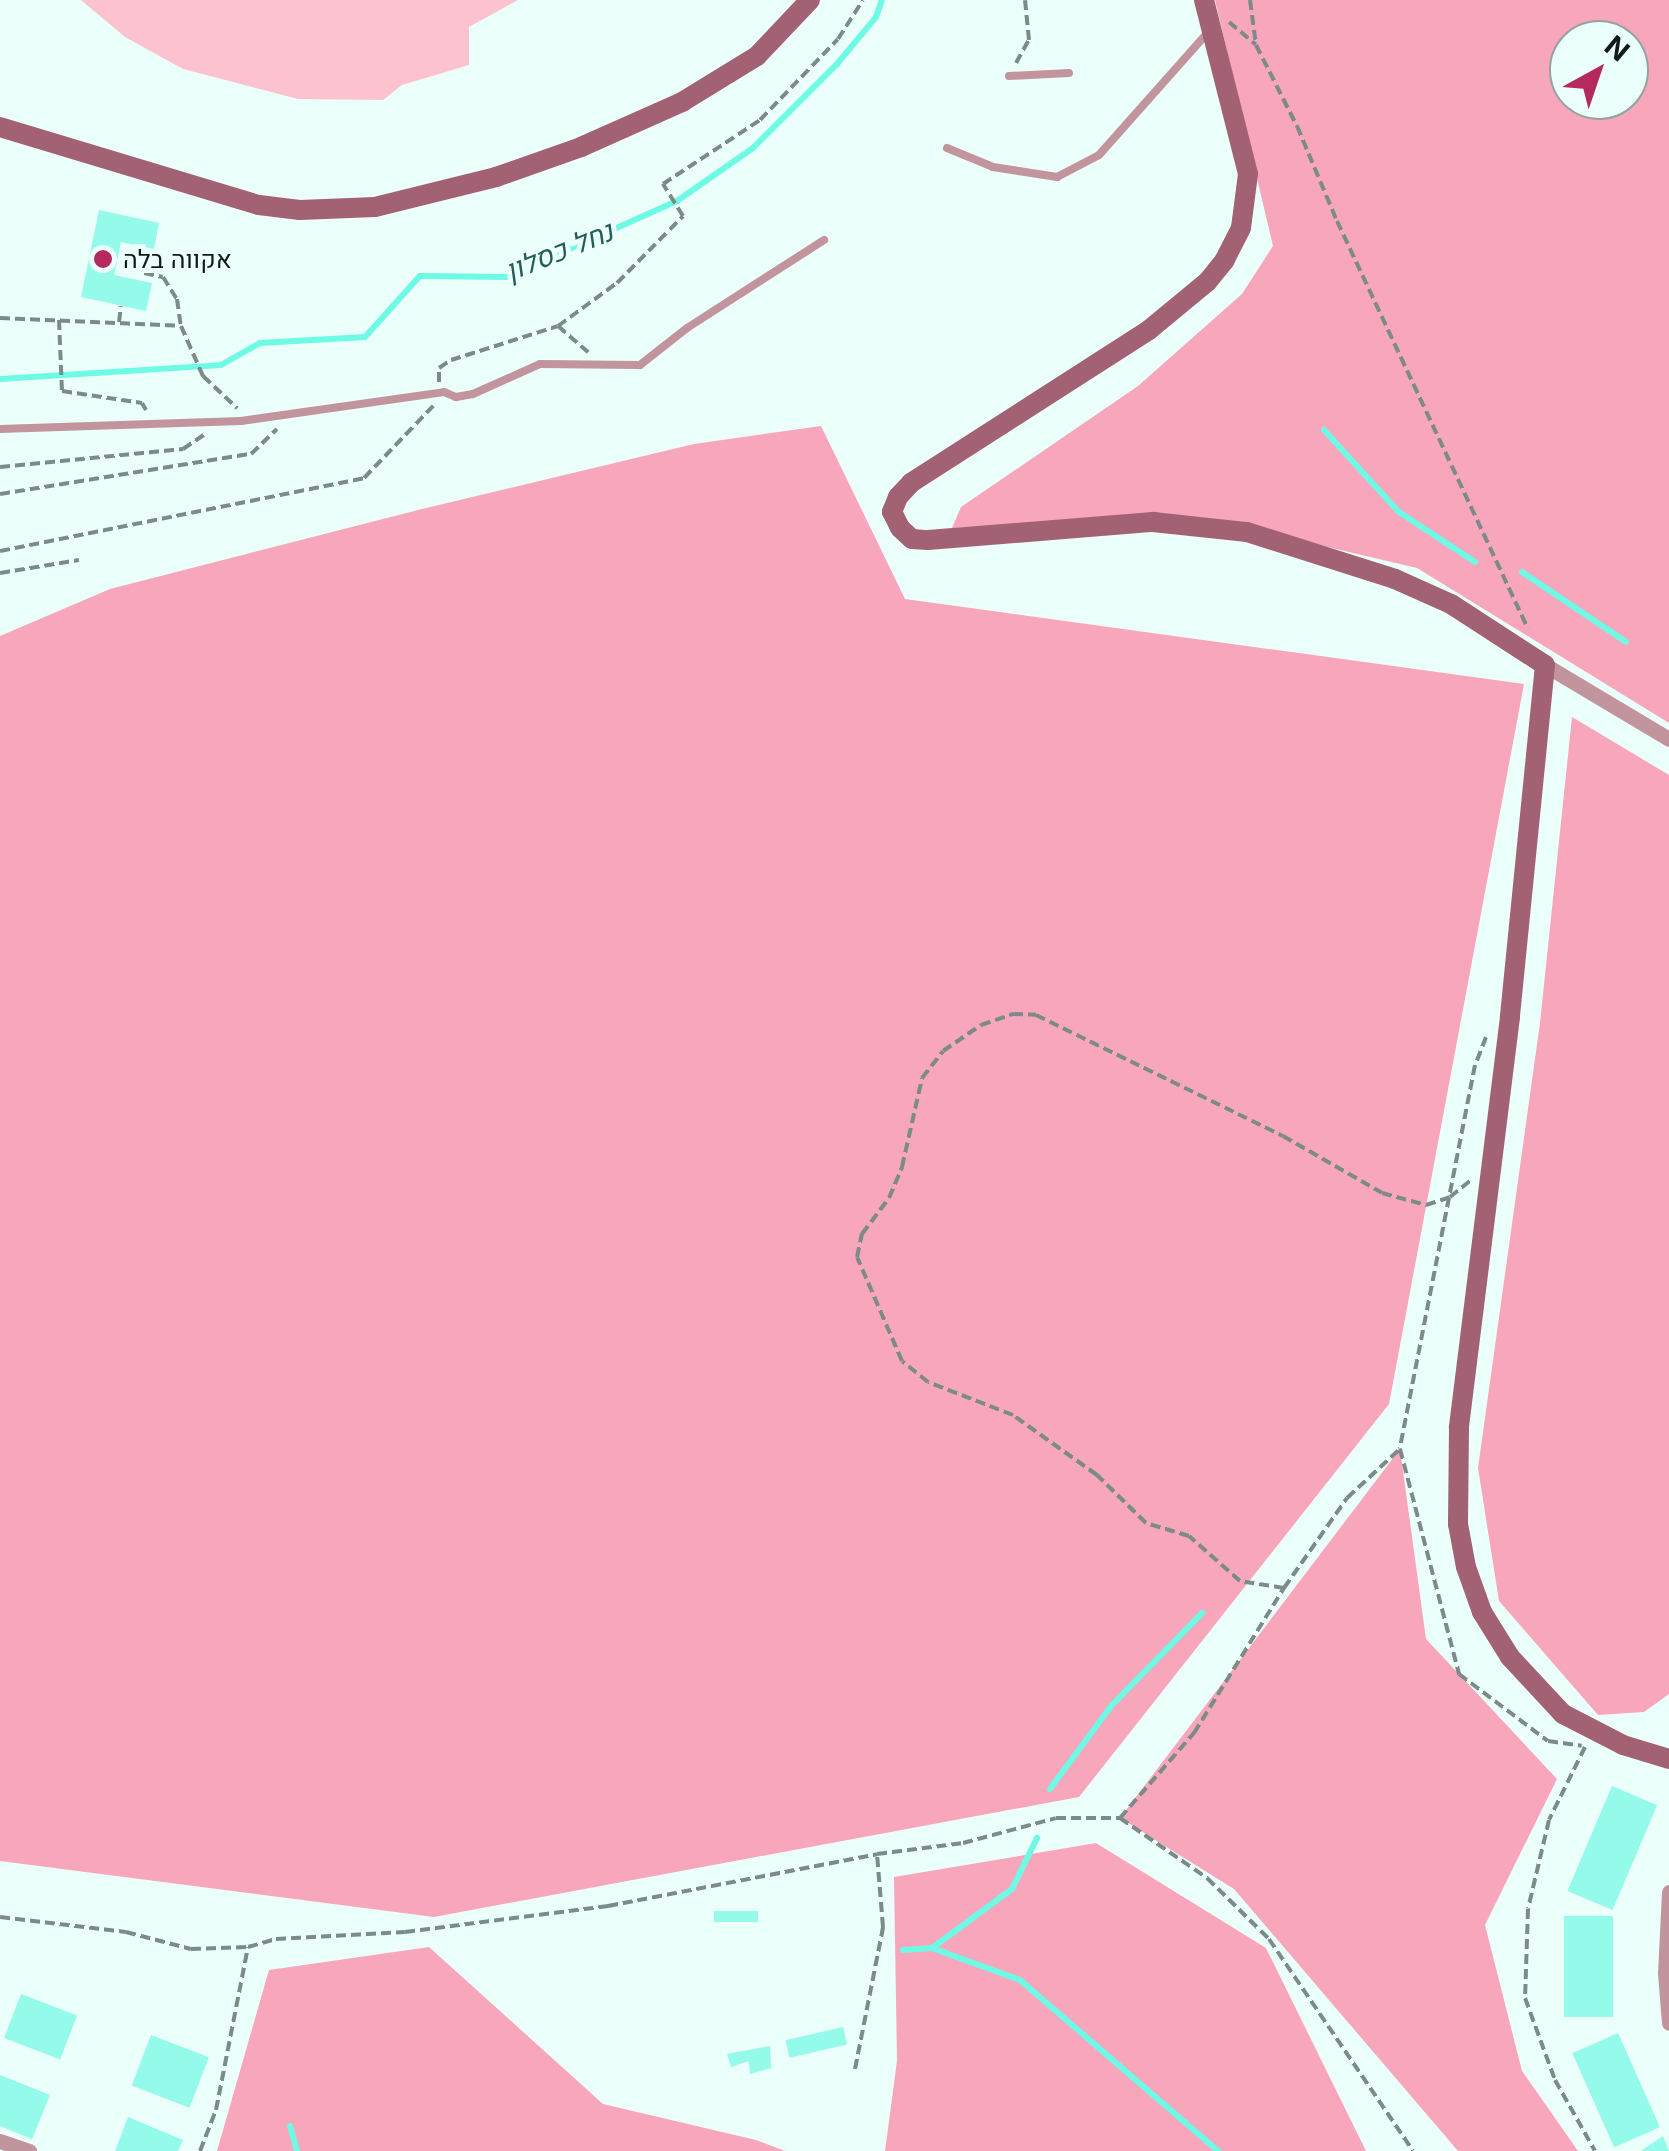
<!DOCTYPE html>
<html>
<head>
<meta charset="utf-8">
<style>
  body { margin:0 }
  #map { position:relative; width:1669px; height:2151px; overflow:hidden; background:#ebfffb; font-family:Inter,Heebo,sans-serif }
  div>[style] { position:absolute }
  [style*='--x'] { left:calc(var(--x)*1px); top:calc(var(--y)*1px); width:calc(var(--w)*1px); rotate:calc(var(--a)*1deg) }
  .green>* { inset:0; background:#fdc2d0 }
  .forest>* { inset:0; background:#f8a6bb }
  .stream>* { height:6px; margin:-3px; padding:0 3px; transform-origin:3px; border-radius:3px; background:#6ffae6 }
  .building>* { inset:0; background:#94faea; transform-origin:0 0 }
  .path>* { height:4px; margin-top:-2px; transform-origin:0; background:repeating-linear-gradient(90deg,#7c8b88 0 10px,transparent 0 15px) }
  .service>* { height:8px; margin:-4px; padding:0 4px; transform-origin:4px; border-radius:4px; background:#c1949e }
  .minor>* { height:15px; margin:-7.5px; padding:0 7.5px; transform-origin:7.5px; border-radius:7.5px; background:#c1949e }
  .secondary>* { height:20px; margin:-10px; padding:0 10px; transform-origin:10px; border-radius:10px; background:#a26273 }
  .dots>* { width:28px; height:28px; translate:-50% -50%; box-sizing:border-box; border:5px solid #ebfffb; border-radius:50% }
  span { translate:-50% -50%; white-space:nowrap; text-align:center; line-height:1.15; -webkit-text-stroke:10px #ebfffb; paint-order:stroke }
  .poi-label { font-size:25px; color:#111a18 }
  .left { translate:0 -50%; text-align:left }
  .water-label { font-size:28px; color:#255e56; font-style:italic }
  .north { position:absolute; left:1549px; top:20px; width:100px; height:100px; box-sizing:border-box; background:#ebfffb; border:2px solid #94a3a0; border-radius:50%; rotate:40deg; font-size:28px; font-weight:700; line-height:40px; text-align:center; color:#111a18 }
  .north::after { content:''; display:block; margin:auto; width:35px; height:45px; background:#b6295f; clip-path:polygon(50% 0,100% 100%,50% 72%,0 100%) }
</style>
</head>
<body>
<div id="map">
  <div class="green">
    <div style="clip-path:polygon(81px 0,518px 0,469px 27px,469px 65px,402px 85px,383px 100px,298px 99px,183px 69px,125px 37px)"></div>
  </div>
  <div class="forest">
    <div style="clip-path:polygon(evenodd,1215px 0,1669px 0,1669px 723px,1417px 568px,1200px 517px,952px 528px,961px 507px,1138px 386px,1242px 294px,1273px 246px,1215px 0,1569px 40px,1629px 40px,1629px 100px,1569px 100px,1569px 40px)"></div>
    <div style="clip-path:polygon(821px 426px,905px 599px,1524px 684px,1389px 1404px,1079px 1797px,434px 1917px,0 1861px,0 636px,110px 589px,422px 509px,694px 444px)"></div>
    <div style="clip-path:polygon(1572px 717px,1669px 775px,1669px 1694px,1644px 1712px,1598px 1715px,1499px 1601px,1478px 1468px,1540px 1023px)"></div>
    <div style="clip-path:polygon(1400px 1449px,1426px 1639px,1557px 1779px,1485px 1925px,1522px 2071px,1578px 2151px,1458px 2151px,1234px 1889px,1120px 1818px)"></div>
    <div style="clip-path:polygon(1096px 1843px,1266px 1948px,1366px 2151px,885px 2151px,897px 2061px,894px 1877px)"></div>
    <div style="clip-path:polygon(429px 1947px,603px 2104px,756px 2140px,785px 2151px,217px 2151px,269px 1970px)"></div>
  </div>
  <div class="stream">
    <div style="--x:0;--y:379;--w:221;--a:-3.6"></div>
    <div style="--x:221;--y:365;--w:45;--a:-29.4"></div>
    <div style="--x:260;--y:343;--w:105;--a:-3.3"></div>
    <div style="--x:365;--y:337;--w:82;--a:-48"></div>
    <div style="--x:420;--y:276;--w:87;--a:0.7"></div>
    <div style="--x:507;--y:277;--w:186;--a:-24.1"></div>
    <div style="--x:677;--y:201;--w:93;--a:-34.9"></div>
    <div style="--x:753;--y:148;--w:119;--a:-45"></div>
    <div style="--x:837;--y:64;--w:61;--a:-50.3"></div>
    <div style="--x:876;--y:17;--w:18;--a:-71"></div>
    <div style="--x:1324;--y:430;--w:111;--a:47.6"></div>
    <div style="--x:1399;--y:512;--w:91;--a:33.3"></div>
    <div style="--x:1522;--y:572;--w:125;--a:33.9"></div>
    <div style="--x:1050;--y:1789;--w:104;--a:-53.6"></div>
    <div style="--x:1112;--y:1705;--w:129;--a:-45.6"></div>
    <div style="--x:932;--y:1948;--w:99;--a:-36.4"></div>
    <div style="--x:1012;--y:1889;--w:57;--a:-63.9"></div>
    <div style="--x:903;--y:1950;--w:29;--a:-4"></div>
    <div style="--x:932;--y:1948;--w:94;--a:20"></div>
    <div style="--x:1020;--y:1980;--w:262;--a:40.8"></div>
    <div style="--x:290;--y:2126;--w:26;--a:74"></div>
  </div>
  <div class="building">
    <div style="clip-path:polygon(99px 210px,159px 223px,154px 249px,121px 242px,114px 275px,152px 283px,146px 311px,81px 297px)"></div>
    <div style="left:1612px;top:1786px;width:49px;height:114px;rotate:23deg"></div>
    <div style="left:758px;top:1911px;width:11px;height:44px;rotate:90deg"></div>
    <div style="left:1564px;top:1916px;width:49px;height:101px"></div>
    <div style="left:21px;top:1994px;width:60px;height:47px;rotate:21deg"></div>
    <div style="left:843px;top:2027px;width:18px;height:59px;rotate:77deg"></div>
    <div style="left:1618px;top:2033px;width:103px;height:50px;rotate:66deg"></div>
    <div style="left:151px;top:2035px;width:62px;height:54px;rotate:21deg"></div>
    <div style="clip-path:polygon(770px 2046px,771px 2068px,750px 2074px,749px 2061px,731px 2067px,727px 2054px)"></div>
    <div style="clip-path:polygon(0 2075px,50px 2095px,32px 2139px,0 2126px)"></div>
    <div style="clip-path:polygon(128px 2117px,183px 2140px,178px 2151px,115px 2151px)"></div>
    <div style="clip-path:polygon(1663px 2136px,1669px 2151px,1641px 2151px)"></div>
  </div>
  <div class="path">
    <div style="--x:1250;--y:0;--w:45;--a:82.4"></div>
    <div style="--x:1229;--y:22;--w:35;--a:40"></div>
    <div style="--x:1256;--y:45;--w:91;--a:63.2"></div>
    <div style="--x:1297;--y:126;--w:103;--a:67.2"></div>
    <div style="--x:1337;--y:221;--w:450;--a:64.9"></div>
    <div style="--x:1016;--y:63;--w:26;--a:-61"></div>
    <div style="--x:1029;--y:40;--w:40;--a:-95.7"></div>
    <div style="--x:144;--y:273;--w:19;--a:12"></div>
    <div style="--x:163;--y:277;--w:26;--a:58"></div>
    <div style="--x:177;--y:299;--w:27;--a:82"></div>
    <div style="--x:181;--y:326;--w:55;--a:66.3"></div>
    <div style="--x:203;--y:376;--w:47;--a:43.3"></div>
    <div style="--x:0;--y:318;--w:180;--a:2.5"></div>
    <div style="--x:59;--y:320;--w:71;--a:87.6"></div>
    <div style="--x:62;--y:391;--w:81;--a:8.5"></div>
    <div style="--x:142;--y:403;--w:8;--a:60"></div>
    <div style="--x:119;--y:322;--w:16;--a:-83"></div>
    <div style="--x:558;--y:326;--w:40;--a:41"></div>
    <div style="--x:439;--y:382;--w:14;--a:-90"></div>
    <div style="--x:439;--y:368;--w:14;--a:-34"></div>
    <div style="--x:451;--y:360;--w:112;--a:-17.6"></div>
    <div style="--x:558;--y:326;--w:73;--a:-36.1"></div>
    <div style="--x:617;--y:283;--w:94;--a:-45.4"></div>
    <div style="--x:683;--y:216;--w:38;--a:-122"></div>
    <div style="--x:663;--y:184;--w:116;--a:-33.4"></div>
    <div style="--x:760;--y:120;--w:112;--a:-46.1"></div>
    <div style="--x:838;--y:39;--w:46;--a:-57.3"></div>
    <div style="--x:0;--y:467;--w:184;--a:-5.6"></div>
    <div style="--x:183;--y:449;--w:25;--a:-34"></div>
    <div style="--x:0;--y:494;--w:254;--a:-9.1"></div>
    <div style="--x:251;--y:454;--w:36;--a:-44"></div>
    <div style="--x:0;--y:551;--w:371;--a:-11.3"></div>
    <div style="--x:364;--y:478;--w:100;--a:-46.2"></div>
    <div style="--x:0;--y:573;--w:80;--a:-9.3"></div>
    <div style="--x:1486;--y:1037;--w:30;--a:111"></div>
    <div style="--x:1475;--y:1065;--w:391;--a:101.1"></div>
    <div style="--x:1400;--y:1449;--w:233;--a:75.3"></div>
    <div style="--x:1459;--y:1674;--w:111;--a:37"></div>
    <div style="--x:1548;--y:1741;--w:34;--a:8"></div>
    <div style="--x:1284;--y:1588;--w:45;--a:-171"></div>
    <div style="--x:1240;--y:1581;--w:68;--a:-138.6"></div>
    <div style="--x:1189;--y:1536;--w:45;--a:-163.2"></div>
    <div style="--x:1146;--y:1523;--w:69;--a:-135.6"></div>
    <div style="--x:1097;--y:1475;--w:103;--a:-144.5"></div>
    <div style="--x:1013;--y:1415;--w:91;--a:-158.8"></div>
    <div style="--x:928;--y:1382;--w:33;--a:-141"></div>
    <div style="--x:902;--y:1361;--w:113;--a:-113.4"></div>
    <div style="--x:857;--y:1257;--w:24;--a:-78"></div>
    <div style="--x:862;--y:1234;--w:45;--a:-53.1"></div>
    <div style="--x:889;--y:1198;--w:34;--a:-67"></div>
    <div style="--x:902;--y:1167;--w:91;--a:-77.3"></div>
    <div style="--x:922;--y:1078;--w:34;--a:-52"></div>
    <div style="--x:943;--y:1051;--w:46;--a:-34.4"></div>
    <div style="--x:981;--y:1025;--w:34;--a:-19"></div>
    <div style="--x:1013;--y:1014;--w:23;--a:2"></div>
    <div style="--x:1036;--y:1015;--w:275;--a:26.1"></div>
    <div style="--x:1283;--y:1136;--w:114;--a:29.9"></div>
    <div style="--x:1382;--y:1193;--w:46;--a:15.3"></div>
    <div style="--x:1426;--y:1205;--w:25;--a:-18"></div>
    <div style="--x:1450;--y:1197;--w:27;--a:-39"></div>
    <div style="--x:1585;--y:1747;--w:81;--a:116.3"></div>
    <div style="--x:1549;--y:1820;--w:91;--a:103.3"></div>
    <div style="--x:1528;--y:1909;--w:89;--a:91.9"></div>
    <div style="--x:1525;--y:1998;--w:87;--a:69.9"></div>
    <div style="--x:1555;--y:2080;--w:81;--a:60.6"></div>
    <div style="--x:1120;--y:1818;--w:113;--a:-49"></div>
    <div style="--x:1194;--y:1733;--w:171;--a:-58.2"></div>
    <div style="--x:1284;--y:1588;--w:110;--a:-55"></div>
    <div style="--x:1347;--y:1498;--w:72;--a:-42.8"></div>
    <div style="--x:0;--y:1917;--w:127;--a:6.8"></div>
    <div style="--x:126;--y:1932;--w:67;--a:14.7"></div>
    <div style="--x:191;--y:1949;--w:57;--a:-2"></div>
    <div style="--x:248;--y:1947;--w:29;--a:-16"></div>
    <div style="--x:276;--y:1939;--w:129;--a:-3.1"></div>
    <div style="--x:405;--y:1932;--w:205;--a:-7.3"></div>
    <div style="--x:608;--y:1906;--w:274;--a:-10.9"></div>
    <div style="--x:877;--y:1854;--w:87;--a:-7.3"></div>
    <div style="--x:963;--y:1843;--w:96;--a:-15"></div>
    <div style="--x:1056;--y:1818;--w:64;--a:0"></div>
    <div style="--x:1120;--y:1818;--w:106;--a:34.6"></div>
    <div style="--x:1207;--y:1878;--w:87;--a:44.5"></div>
    <div style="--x:1269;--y:1939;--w:256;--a:55.8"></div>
    <div style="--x:855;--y:2069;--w:145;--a:-78.8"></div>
    <div style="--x:883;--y:1927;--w:73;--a:-94.7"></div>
    <div style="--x:200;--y:2151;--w:44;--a:-68.7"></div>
    <div style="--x:216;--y:2110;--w:166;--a:-78.9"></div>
  </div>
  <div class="service">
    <div style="--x:1009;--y:76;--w:60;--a:-2.9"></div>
    <div style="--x:947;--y:148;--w:50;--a:22.4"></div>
    <div style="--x:993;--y:167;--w:65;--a:8.9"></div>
    <div style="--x:1057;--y:177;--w:47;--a:-27.6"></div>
    <div style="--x:1099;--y:155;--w:166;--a:-48.4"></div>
    <div style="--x:0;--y:429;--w:241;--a:-1.9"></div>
    <div style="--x:241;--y:421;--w:205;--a:-8.1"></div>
    <div style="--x:444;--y:392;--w:13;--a:23"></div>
    <div style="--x:456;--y:397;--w:17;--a:-10"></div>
    <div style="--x:473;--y:394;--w:73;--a:-24.1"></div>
    <div style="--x:540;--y:364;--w:100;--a:0.6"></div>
    <div style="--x:640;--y:365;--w:60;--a:-38.2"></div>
    <div style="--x:687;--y:328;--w:163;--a:-32.7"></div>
  </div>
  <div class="minor">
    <div style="--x:1545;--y:665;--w:144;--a:30.8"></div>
    <div style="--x:1669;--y:1892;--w:81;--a:92.8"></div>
    <div style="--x:1665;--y:1973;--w:50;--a:85.4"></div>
    <div style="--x:0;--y:2141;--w:31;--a:19"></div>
  </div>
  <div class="secondary">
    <div style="--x:1204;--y:0;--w:179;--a:75.8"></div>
    <div style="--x:1248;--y:174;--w:54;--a:97.4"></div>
    <div style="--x:1241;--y:228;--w:36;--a:117"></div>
    <div style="--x:1225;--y:260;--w:28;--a:129"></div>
    <div style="--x:1207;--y:282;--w:75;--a:140.4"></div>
    <div style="--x:1149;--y:330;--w:283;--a:147.3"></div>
    <div style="--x:911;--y:483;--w:19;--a:133"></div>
    <div style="--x:898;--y:497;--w:16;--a:112"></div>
    <div style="--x:892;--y:512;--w:18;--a:63"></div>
    <div style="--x:900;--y:528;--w:16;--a:43"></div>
    <div style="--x:912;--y:539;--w:16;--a:4"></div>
    <div style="--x:928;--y:540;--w:226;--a:-4.6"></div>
    <div style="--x:1153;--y:522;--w:95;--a:6.1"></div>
    <div style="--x:1247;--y:532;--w:155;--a:17.6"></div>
    <div style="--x:1395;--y:579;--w:61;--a:24.1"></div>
    <div style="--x:1451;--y:604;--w:112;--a:33"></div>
    <div style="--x:1545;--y:665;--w:354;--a:95.7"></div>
    <div style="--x:1510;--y:1017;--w:414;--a:97.1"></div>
    <div style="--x:1459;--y:1428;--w:96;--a:90.6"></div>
    <div style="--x:1458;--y:1524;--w:44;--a:79.5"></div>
    <div style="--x:1466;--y:1567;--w:48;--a:70.4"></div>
    <div style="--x:1482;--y:1612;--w:53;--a:58.1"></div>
    <div style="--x:1510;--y:1657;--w:78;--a:47.1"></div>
    <div style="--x:1563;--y:1714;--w:68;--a:27.3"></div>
    <div style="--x:1623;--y:1745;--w:48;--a:16.9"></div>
    <div style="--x:0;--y:127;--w:270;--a:16.8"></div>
    <div style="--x:259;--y:205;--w:41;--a:7"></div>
    <div style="--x:300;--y:210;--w:75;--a:-2.3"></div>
    <div style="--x:375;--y:207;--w:125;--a:-13.9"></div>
    <div style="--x:496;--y:177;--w:90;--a:-19.4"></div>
    <div style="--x:581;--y:147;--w:111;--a:-24"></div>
    <div style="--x:682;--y:102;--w:88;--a:-31.5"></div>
    <div style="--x:757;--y:56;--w:77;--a:-46.6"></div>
  </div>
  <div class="dots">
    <div style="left:103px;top:259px;background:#b6295f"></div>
  </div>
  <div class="poi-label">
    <span class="left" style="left:123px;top:259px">אקווה בלה</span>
  </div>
  <div class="water-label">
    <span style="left:559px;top:251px;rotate:-22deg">נחל כסלון</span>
  </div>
  <div class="north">N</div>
</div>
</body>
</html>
